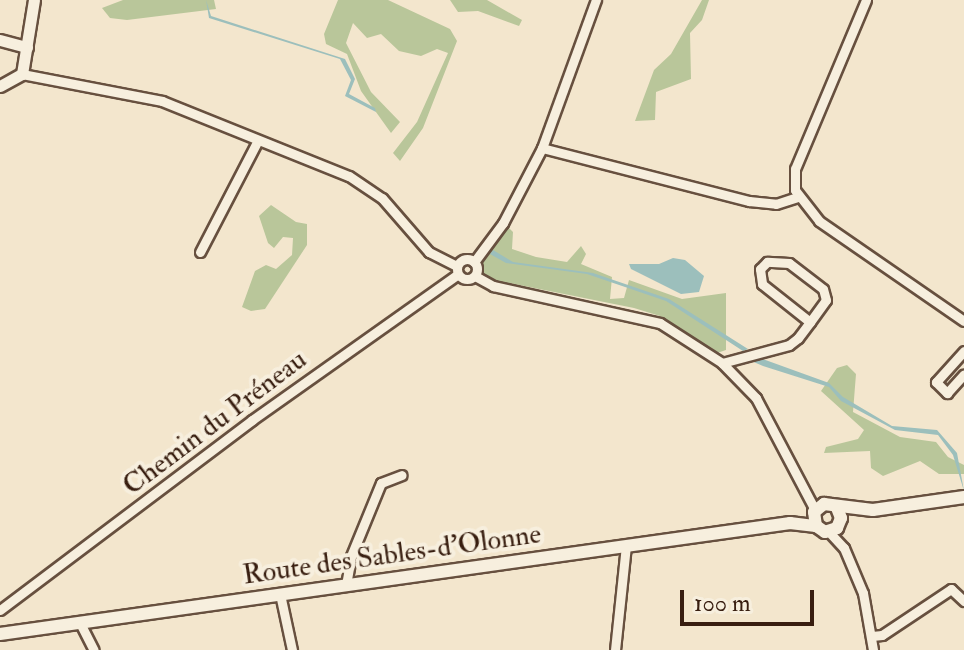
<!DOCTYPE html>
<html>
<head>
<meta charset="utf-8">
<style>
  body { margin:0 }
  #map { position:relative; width:964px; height:650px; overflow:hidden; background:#f3e6cd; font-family:"IM FELL Double Pica",serif }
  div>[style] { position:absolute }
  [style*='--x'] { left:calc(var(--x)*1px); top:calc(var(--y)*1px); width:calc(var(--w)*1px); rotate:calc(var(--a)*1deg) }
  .green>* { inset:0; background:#b9c69a }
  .water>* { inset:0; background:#9cbfbc }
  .roads { filter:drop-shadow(2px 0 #67503f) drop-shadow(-2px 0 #67503f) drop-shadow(0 2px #67503f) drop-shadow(0 -2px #67503f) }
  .minor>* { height:9px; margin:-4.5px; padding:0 4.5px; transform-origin:4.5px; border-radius:4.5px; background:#f7efde }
  .minor>.ring { margin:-4.5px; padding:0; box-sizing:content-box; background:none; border:9px solid #f7efde; border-radius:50% }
  .tertiary>* { height:11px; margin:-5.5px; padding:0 5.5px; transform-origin:5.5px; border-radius:5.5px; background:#f7efde }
  .secondary>* { height:12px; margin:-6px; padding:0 6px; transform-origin:6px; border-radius:6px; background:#f7efde }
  span { translate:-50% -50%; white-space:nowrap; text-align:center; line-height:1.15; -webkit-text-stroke:8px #f7efde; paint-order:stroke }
  .street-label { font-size:28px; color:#381e10 }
  .scale { position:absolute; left:680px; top:590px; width:134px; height:36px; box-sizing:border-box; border:4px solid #381e10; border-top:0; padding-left:10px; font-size:24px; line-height:28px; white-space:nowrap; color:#381e10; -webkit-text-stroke:6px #f7efde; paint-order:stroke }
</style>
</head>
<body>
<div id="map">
  <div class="green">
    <div style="clip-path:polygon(123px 0,214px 0,216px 9px,127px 20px,110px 18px,102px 8px)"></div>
    <div style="clip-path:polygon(338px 0,388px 0,450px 29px,457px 41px,423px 128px,400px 161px,393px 153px,417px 122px,448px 53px,437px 49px,421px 56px,399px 51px,381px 34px,367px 38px,353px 23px,346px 43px,371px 92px,400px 122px,391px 133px,361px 91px,347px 54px,326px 44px,324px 34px)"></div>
    <div style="clip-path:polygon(450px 0,487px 0,522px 20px,519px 26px,478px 11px,458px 12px)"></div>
    <div style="clip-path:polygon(702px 0,709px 0,702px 20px,690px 33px,691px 79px,656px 92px,655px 120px,635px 121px,654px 70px,671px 54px)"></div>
    <div style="clip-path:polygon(271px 205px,296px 222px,307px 224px,307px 245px,265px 309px,251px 311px,242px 307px,255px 271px,266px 265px,276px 269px,292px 255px,293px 238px,283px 237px,274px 248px,268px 243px,259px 216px)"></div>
    <div style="clip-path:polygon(508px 227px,513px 232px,512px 249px,536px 257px,567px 262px,581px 246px,586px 254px,581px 264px,612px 277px,610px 299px,624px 298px,629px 280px,682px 299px,726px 293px,726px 350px,717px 353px,660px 316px,634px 308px,474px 276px,470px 270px)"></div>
    <div style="clip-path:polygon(847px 365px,856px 374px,853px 412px,900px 437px,936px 442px,948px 457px,964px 465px,964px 474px,939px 474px,920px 461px,883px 476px,871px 468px,870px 451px,824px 453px,826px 447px,858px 439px,864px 430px,821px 391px,837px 368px)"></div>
  </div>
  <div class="water">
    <div style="clip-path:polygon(206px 0,211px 16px,345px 59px,355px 79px,349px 94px,375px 108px,376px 112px,345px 96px,351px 80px,340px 59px,209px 18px)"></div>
    <div style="clip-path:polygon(493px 250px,513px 262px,593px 273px,669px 299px,748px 349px,743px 351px,666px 301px,587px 274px,506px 263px,490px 254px)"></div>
    <div style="clip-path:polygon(673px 258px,685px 260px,704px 276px,699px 292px,681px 294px,631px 269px,629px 264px,659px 264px)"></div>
    <div style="clip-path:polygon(752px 355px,829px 383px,843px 397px,892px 426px,937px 430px,957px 453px,964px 491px,953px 455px,938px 435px,895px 430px,841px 401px,829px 387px,763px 366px,749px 360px)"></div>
  </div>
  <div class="roads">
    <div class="minor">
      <div style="--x:866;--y:0;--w:183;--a:112.8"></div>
      <div style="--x:795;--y:169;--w:21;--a:90"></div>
      <div style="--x:795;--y:190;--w:39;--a:52"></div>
      <div style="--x:819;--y:221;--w:176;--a:34.6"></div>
      <div style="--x:22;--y:74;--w:143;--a:10.9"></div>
      <div style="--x:162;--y:101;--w:201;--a:21.9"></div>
      <div style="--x:349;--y:176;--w:40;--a:34"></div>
      <div style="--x:382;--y:198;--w:72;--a:49"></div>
      <div style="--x:429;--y:252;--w:31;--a:27"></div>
      <div style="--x:542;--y:148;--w:214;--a:14.4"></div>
      <div style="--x:749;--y:201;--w:27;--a:6"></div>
      <div style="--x:776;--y:204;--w:23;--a:-18"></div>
      <div style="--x:200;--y:252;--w:126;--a:-62.6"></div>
      <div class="ring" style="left:457px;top:259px;width:11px;height:11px"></div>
      <div style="--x:474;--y:262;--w:49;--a:-53.4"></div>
      <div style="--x:503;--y:223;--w:85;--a:-62.5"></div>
      <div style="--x:542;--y:148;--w:158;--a:-70"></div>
      <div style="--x:475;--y:276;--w:21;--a:29"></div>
      <div style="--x:493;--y:286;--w:171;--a:12.5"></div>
      <div style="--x:660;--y:323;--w:74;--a:32.8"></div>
      <div style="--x:722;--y:363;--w:49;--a:45.8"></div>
      <div style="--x:756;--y:398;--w:127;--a:62.2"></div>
      <div style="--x:964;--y:351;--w:42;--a:132.1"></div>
      <div style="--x:936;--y:382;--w:16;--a:45"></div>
      <div style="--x:947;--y:393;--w:25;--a:-48"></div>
      <div style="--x:722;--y:363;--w:69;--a:-15"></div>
      <div style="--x:789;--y:345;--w:11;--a:-38"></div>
      <div style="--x:798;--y:338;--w:20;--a:-53"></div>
      <div style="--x:810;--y:322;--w:27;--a:-54"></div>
      <div style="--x:826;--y:300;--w:11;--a:-105"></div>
      <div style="--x:823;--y:289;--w:43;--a:-142.6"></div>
      <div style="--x:789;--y:263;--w:22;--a:-177"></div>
      <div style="--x:767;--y:262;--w:10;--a:135"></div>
      <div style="--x:760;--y:269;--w:15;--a:82"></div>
      <div style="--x:762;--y:284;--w:61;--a:38.4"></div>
      <div style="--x:829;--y:532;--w:22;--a:47"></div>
      <div style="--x:844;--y:548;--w:49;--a:67.1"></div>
      <div style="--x:863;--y:593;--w:58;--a:80"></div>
      <div style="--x:346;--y:585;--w:29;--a:-80"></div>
      <div style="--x:351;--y:556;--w:79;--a:-67.7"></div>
      <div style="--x:381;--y:483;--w:22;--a:-21"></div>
      <div style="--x:280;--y:594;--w:57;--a:77.9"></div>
      <div style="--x:0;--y:610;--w:316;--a:-37"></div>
      <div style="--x:252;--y:420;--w:252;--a:-35.3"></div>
      <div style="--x:80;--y:623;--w:30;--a:63"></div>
      <div style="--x:872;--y:636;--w:10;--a:-6"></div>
      <div style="--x:882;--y:635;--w:83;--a:-33.7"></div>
      <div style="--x:951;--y:589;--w:18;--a:43"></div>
      <div style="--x:615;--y:650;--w:105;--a:-84"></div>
    </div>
    <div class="tertiary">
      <div style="--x:0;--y:40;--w:28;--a:15"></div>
      <div style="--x:0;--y:86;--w:25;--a:-29"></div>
      <div style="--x:22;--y:74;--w:75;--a:-80.8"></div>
    </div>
    <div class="secondary">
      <div style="--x:837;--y:508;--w:11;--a:68"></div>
      <div style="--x:841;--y:518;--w:11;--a:112"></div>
      <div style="--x:837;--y:528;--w:13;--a:162"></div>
      <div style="--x:825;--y:532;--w:11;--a:-146"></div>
      <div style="--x:816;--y:526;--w:14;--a:-98"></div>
      <div style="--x:814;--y:512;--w:13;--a:-39"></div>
      <div style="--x:824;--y:504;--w:49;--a:7"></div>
      <div style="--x:873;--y:510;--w:92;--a:-8.1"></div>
      <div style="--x:0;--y:634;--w:798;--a:-8"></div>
      <div style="--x:790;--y:523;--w:26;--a:7"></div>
    </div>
  </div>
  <div class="street-label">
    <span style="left:215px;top:423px;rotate:-37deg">Chemin du Préneau</span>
    <span style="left:392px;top:555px;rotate:-8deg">Route des Sables-d'Olonne</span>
  </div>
  <div class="scale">100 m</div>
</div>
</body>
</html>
